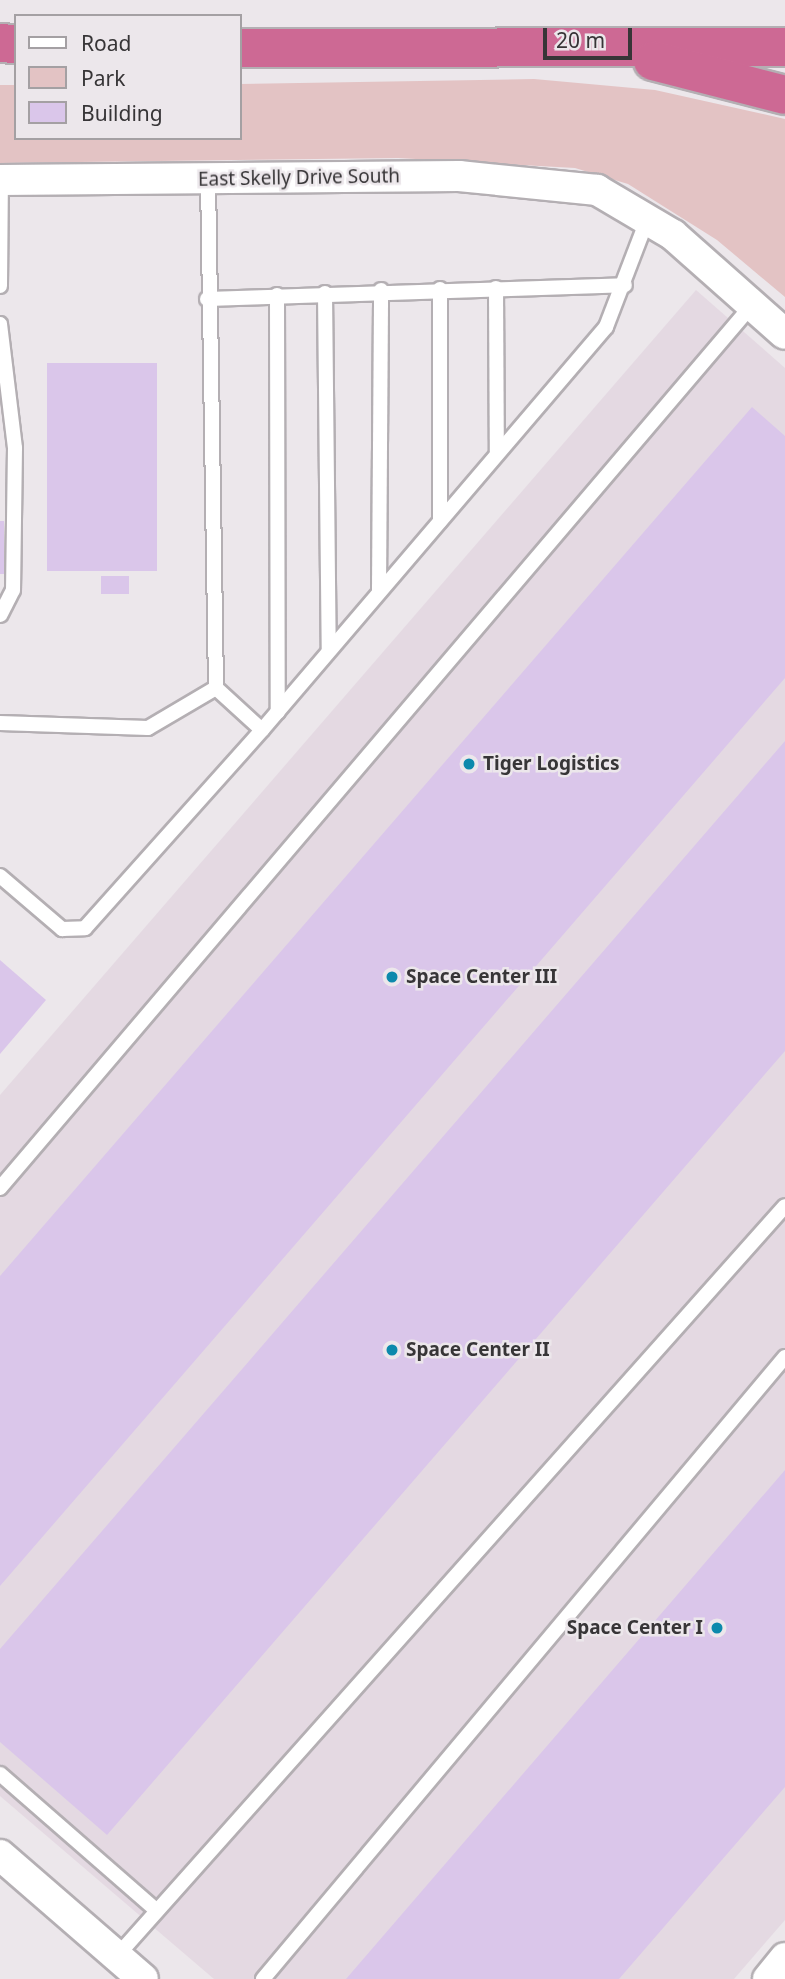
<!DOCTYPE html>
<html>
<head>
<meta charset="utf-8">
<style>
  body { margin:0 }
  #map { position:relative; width:785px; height:1979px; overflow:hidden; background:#ece7eb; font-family:"Noto Sans",sans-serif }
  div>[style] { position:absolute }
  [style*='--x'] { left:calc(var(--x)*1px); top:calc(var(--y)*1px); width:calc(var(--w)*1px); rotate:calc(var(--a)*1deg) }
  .built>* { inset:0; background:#e4d9e2 }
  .green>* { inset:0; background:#e3c3c4 }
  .building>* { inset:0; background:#dac6ea; transform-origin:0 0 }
  .roads { filter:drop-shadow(2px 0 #b4afb3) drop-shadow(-2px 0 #b4afb3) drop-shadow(0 2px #b4afb3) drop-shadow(0 -2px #b4afb3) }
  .service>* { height:14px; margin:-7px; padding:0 7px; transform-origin:7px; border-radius:7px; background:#fff }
  .minor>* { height:30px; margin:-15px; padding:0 15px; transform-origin:15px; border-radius:15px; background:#fff }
  .motorway>* { height:38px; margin:-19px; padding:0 19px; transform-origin:19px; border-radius:19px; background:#cd6994 }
  .dots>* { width:19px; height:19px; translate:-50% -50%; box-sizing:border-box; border:4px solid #ece7eb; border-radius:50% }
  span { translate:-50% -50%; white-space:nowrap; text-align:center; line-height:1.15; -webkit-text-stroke:5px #ece7eb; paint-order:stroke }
  .street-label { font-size:19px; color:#373537 }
  .poi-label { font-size:19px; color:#373537; font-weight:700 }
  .left { translate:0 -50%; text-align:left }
  .right { translate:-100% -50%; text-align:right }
  .legend { position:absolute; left:14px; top:14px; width:228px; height:126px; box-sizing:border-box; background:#ece7eb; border:2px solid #a4a0a3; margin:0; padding:9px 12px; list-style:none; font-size:21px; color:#373537 }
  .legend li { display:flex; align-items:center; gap:14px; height:35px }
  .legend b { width:35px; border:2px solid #a4a0a3 }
  .scale { position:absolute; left:543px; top:28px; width:89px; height:32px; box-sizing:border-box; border:4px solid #373537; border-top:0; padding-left:9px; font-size:21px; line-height:24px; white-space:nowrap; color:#373537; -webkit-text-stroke:5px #ece7eb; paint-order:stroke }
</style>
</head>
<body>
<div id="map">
  <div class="built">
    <div style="clip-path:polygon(696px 290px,785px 368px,785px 1920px,734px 1979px,214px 1979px,0 1796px,0 1095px)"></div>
  </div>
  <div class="green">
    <div style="clip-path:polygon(534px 79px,655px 90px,785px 119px,785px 297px,717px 240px,628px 184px,575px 168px,398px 158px,0 163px,0 85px,16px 85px,16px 138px,240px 138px,240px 84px)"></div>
  </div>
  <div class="building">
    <div style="left:47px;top:363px;width:110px;height:208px"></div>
    <div style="clip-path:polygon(752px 407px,785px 436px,785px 678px,0 1586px,0 1276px)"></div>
    <div style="left:0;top:521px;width:4px;height:53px"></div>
    <div style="left:101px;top:576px;width:28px;height:18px"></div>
    <div style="clip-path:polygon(785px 741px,785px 1051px,107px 1835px,0 1742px,0 1649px)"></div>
    <div style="clip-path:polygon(0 960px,46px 1000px,0 1054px)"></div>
    <div style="clip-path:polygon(785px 1470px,785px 1787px,619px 1979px,346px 1979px)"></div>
  </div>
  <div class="roads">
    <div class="service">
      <div style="--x:208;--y:178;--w:510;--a:89.1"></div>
      <div style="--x:216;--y:688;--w:62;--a:42.4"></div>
      <div style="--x:262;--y:730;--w:530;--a:-49.52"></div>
      <div style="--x:606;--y:327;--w:115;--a:-69"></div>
      <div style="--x:0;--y:286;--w:106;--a:-89.5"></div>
      <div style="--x:496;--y:288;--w:164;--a:89.7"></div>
      <div style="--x:440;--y:289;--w:232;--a:90"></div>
      <div style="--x:325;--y:293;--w:357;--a:89.4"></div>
      <div style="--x:277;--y:295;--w:417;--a:89.9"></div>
      <div style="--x:207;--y:299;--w:418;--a:-1.9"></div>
      <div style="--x:0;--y:324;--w:125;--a:83.1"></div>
      <div style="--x:15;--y:448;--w:142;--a:90.8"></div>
      <div style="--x:13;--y:590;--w:28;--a:117"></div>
      <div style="--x:379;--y:590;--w:300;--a:-89.6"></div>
      <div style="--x:0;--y:723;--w:148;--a:1.9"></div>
      <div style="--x:148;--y:728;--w:79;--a:-30.5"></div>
      <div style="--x:0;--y:876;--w:82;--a:40.5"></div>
      <div style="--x:62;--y:929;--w:23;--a:-2"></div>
      <div style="--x:85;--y:928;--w:266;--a:-48.2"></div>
      <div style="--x:0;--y:1188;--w:1160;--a:-49.58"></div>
      <div style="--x:0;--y:1774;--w:208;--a:41.1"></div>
      <div style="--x:117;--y:1956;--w:1004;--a:-48.31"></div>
      <div style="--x:263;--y:1979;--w:812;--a:-50"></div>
    </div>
    <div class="minor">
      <div style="--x:0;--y:180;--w:459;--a:-0.5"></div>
      <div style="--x:459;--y:176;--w:139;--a:5.8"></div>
      <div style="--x:597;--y:190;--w:88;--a:30.6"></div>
      <div style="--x:673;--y:235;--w:149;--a:41.5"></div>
      <div style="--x:0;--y:1855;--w:189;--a:40.9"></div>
      <div style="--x:768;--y:1979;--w:27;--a:-51"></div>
    </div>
    <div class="motorway">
      <div style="--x:0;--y:43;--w:16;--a:4"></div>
      <div style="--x:240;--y:48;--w:545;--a:-0.11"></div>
      <div style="--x:653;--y:61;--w:136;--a:14.4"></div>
    </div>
  </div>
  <div class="dots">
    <div style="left:469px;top:764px;background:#0c89ac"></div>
    <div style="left:392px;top:977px;background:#0c89ac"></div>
    <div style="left:392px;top:1350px;background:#0c89ac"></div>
    <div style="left:717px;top:1628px;background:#0c89ac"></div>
  </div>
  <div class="street-label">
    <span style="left:299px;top:178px;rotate:-1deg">East Skelly Drive South</span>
  </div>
  <div class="poi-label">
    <span class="left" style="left:483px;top:764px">Tiger Logistics</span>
    <span class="left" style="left:406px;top:977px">Space Center III</span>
    <span class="left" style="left:406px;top:1350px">Space Center II</span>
    <span class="right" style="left:703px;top:1628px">Space Center I</span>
  </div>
  <ul class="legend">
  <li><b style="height:9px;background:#fff"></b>Road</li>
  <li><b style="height:19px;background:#e3c3c4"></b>Park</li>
  <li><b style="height:19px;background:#dac6ea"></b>Building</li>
  </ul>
  <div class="scale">20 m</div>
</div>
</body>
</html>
